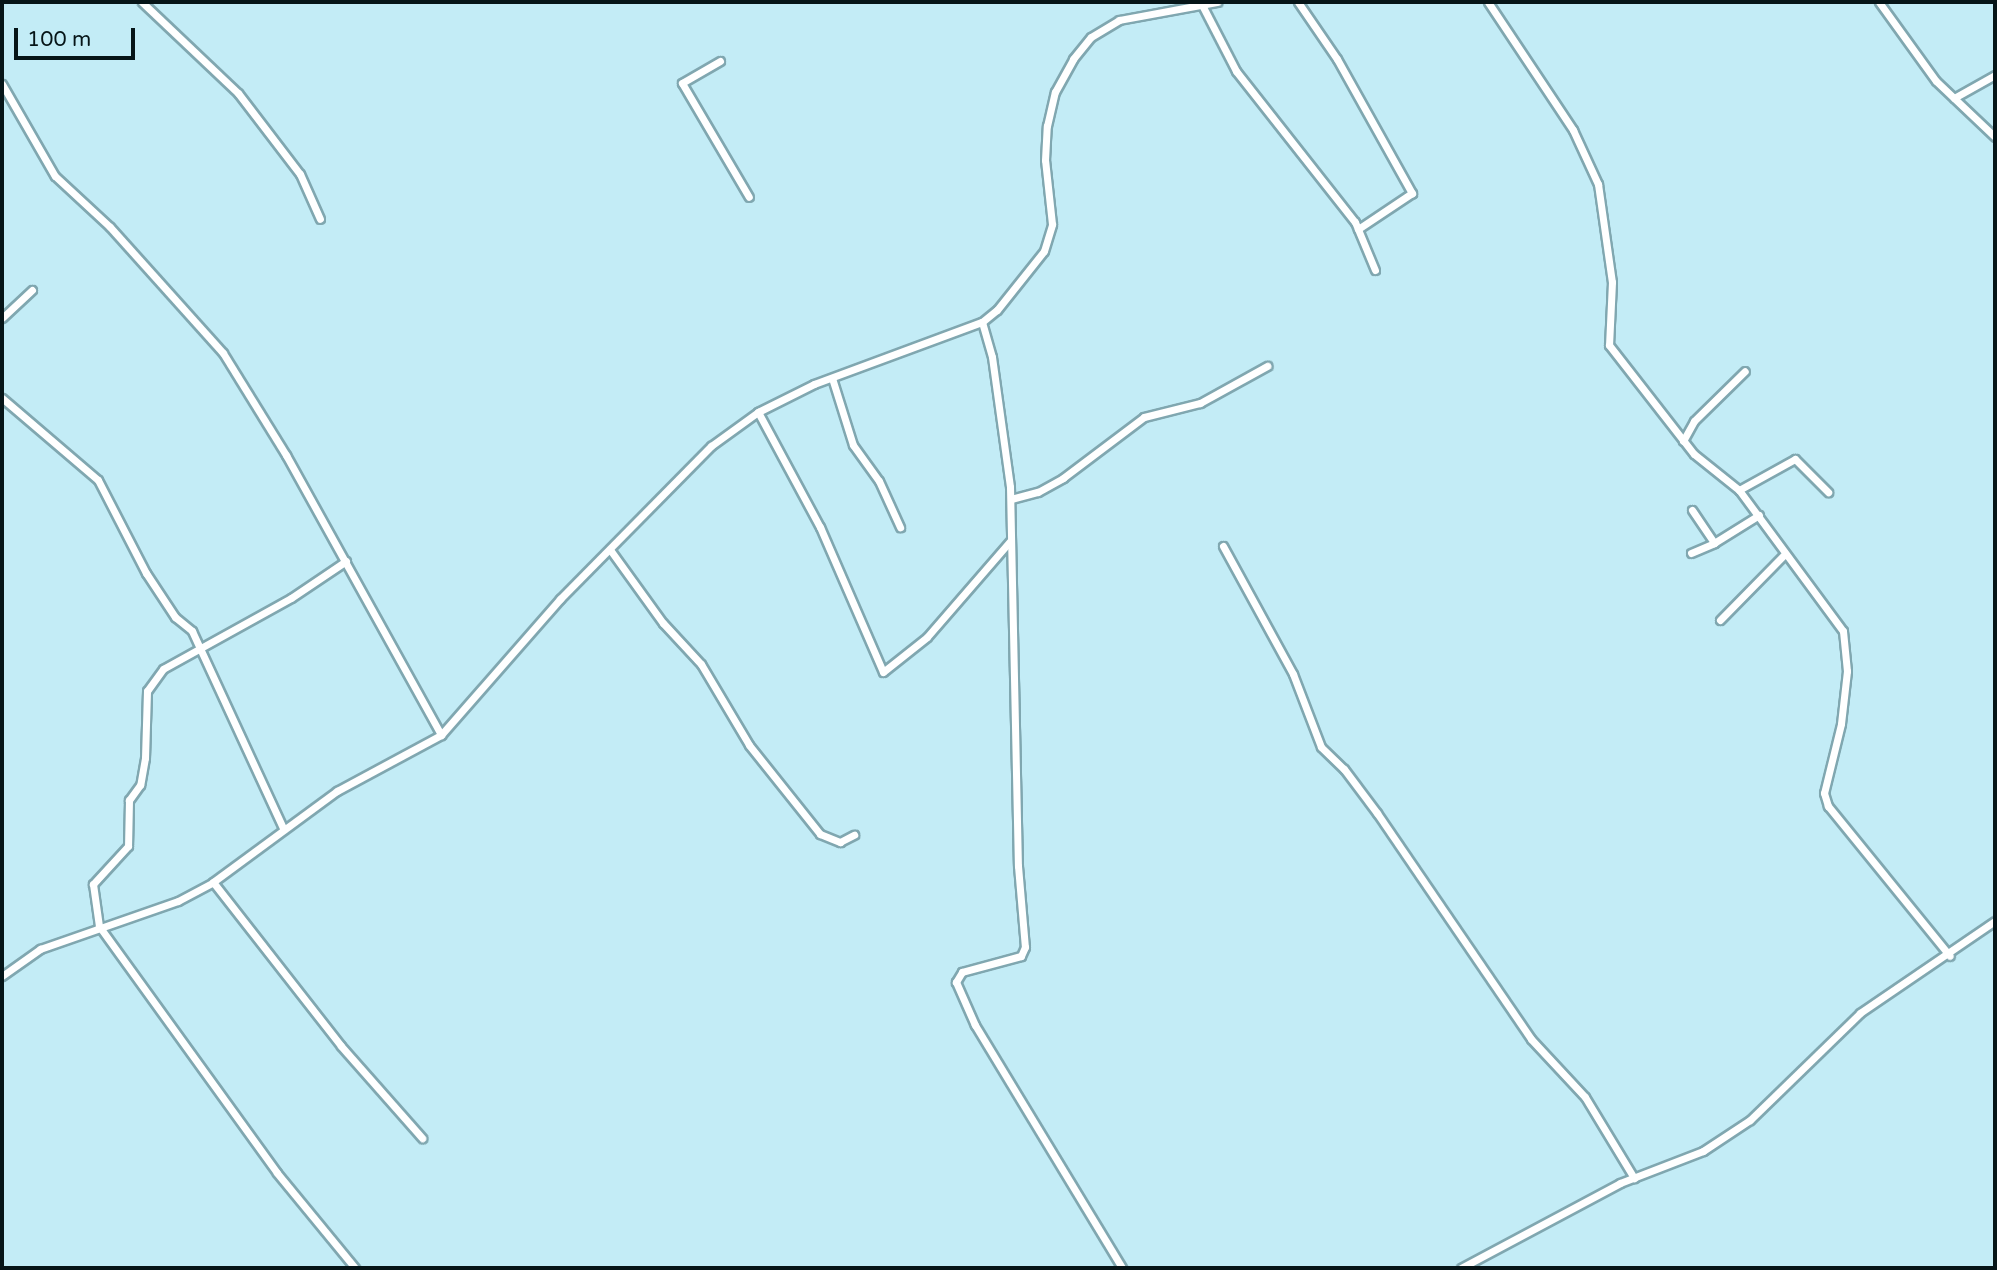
<!DOCTYPE html>
<html>
<head>
<meta charset="utf-8">
<style>
  body { margin:0 }
  #map { position:relative; width:1997px; height:1270px; overflow:hidden; background:#c3ecf6; font-family:"Varela Round",sans-serif }
  div>[style] { position:absolute }
  [style*='--x'] { left:calc(var(--x)*1px); top:calc(var(--y)*1px); width:calc(var(--w)*1px); rotate:calc(var(--a)*1deg) }
  .roads { filter:drop-shadow(2px 0 #80a7b0) drop-shadow(-2px 0 #80a7b0) drop-shadow(0 2px #80a7b0) drop-shadow(0 -2px #80a7b0) }
  .minor>* { height:7px; margin:-3.5px; padding:0 3.5px; transform-origin:3.5px; border-radius:3.5px; background:#fff }
  span { translate:-50% -50%; white-space:nowrap; text-align:center; line-height:1.15; -webkit-text-stroke:5px #c3ecf6; paint-order:stroke }
  .frame { position:absolute; inset:0; border:4px solid #061518; pointer-events:none }
  .scale { position:absolute; left:14px; top:28px; width:121px; height:32px; box-sizing:border-box; border:4px solid #061518; border-top:0; padding-left:9px; font-size:21px; line-height:24px; white-space:nowrap; color:#061518; -webkit-text-stroke:5px #c3ecf6; paint-order:stroke }
</style>
</head>
<body>
<div id="map">
  <div class="roads">
    <div class="minor">
      <div style="--x:142;--y:2;--w:132;--a:43.5"></div>
      <div style="--x:238;--y:93;--w:102;--a:52.6"></div>
      <div style="--x:300;--y:174;--w:49;--a:66"></div>
      <div style="--x:1298;--y:2;--w:69;--a:55.6"></div>
      <div style="--x:1337;--y:59;--w:154;--a:60.8"></div>
      <div style="--x:1412;--y:193;--w:65;--a:146.3"></div>
      <div style="--x:1488;--y:2;--w:154;--a:56.4"></div>
      <div style="--x:1573;--y:130;--w:60;--a:65.2"></div>
      <div style="--x:1598;--y:184;--w:99;--a:81.9"></div>
      <div style="--x:1612;--y:282;--w:63;--a:92.7"></div>
      <div style="--x:1609;--y:345;--w:138;--a:52.1"></div>
      <div style="--x:1694;--y:454;--w:58;--a:38.7"></div>
      <div style="--x:1739;--y:490;--w:175;--a:53.6"></div>
      <div style="--x:1843;--y:631;--w:40;--a:84.3"></div>
      <div style="--x:1847;--y:671;--w:53;--a:96.5"></div>
      <div style="--x:1841;--y:724;--w:71;--a:103.8"></div>
      <div style="--x:1824;--y:793;--w:14;--a:73"></div>
      <div style="--x:1828;--y:806;--w:193;--a:50.9"></div>
      <div style="--x:1879;--y:2;--w:97;--a:54.2"></div>
      <div style="--x:1936;--y:81;--w:81;--a:43.5"></div>
      <div style="--x:1202;--y:5;--w:74;--a:62.7"></div>
      <div style="--x:1236;--y:71;--w:192;--a:51.8"></div>
      <div style="--x:1355;--y:222;--w:52;--a:67.4"></div>
      <div style="--x:720;--y:61;--w:44;--a:149.9"></div>
      <div style="--x:682;--y:83;--w:132;--a:59.6"></div>
      <div style="--x:2;--y:84;--w:106;--a:60.1"></div>
      <div style="--x:55;--y:176;--w:75;--a:42.8"></div>
      <div style="--x:110;--y:227;--w:169;--a:48.1"></div>
      <div style="--x:223;--y:353;--w:120;--a:58.3"></div>
      <div style="--x:286;--y:455;--w:320;--a:61"></div>
      <div style="--x:1954;--y:98;--w:47;--a:-29.3"></div>
      <div style="--x:2;--y:318;--w:41;--a:-43"></div>
      <div style="--x:982;--y:322;--w:36;--a:74"></div>
      <div style="--x:992;--y:357;--w:131;--a:82.1"></div>
      <div style="--x:1010;--y:487;--w:379;--a:88.8"></div>
      <div style="--x:1018;--y:866;--w:81;--a:85.1"></div>
      <div style="--x:1025;--y:947;--w:10;--a:114"></div>
      <div style="--x:1021;--y:956;--w:61;--a:164.8"></div>
      <div style="--x:962;--y:972;--w:12;--a:121"></div>
      <div style="--x:956;--y:982;--w:47;--a:66.2"></div>
      <div style="--x:975;--y:1025;--w:284;--a:58.8"></div>
      <div style="--x:832;--y:378;--w:70;--a:72.6"></div>
      <div style="--x:853;--y:445;--w:44;--a:54.2"></div>
      <div style="--x:879;--y:481;--w:51;--a:65.5"></div>
      <div style="--x:2;--y:398;--w:126;--a:40.5"></div>
      <div style="--x:98;--y:480;--w:105;--a:62.7"></div>
      <div style="--x:146;--y:573;--w:53;--a:56.6"></div>
      <div style="--x:175;--y:617;--w:22;--a:39"></div>
      <div style="--x:192;--y:631;--w:217;--a:65.2"></div>
      <div style="--x:758;--y:412;--w:131;--a:61.7"></div>
      <div style="--x:820;--y:527;--w:158;--a:66.5"></div>
      <div style="--x:883;--y:672;--w:56;--a:-38.5"></div>
      <div style="--x:927;--y:637;--w:128;--a:-49.1"></div>
      <div style="--x:1683;--y:441;--w:23;--a:-61"></div>
      <div style="--x:1694;--y:421;--w:71;--a:-44.4"></div>
      <div style="--x:1739;--y:490;--w:64;--a:-29"></div>
      <div style="--x:1795;--y:459;--w:47;--a:45"></div>
      <div style="--x:1011;--y:499;--w:28;--a:-15"></div>
      <div style="--x:1038;--y:492;--w:29;--a:-29"></div>
      <div style="--x:1063;--y:478;--w:101;--a:-37"></div>
      <div style="--x:1144;--y:417;--w:58;--a:-14"></div>
      <div style="--x:1200;--y:403;--w:77;--a:-28.9"></div>
      <div style="--x:1692;--y:510;--w:40;--a:56"></div>
      <div style="--x:1714;--y:543;--w:53;--a:-31.9"></div>
      <div style="--x:1223;--y:546;--w:146;--a:61.3"></div>
      <div style="--x:1293;--y:674;--w:78;--a:69"></div>
      <div style="--x:1321;--y:747;--w:32;--a:44"></div>
      <div style="--x:1344;--y:769;--w:55;--a:53.1"></div>
      <div style="--x:1377;--y:813;--w:273;--a:55.7"></div>
      <div style="--x:1531;--y:1039;--w:79;--a:47"></div>
      <div style="--x:1585;--y:1097;--w:95;--a:58.8"></div>
      <div style="--x:611;--y:551;--w:89;--a:54.2"></div>
      <div style="--x:663;--y:623;--w:56;--a:47.2"></div>
      <div style="--x:701;--y:664;--w:94;--a:59.3"></div>
      <div style="--x:749;--y:745;--w:114;--a:51.4"></div>
      <div style="--x:820;--y:834;--w:22;--a:22"></div>
      <div style="--x:840;--y:842;--w:16;--a:-27"></div>
      <div style="--x:1691;--y:553;--w:25;--a:-23"></div>
      <div style="--x:346;--y:561;--w:66;--a:146.1"></div>
      <div style="--x:291;--y:598;--w:146;--a:151"></div>
      <div style="--x:163;--y:669;--w:27;--a:126"></div>
      <div style="--x:147;--y:691;--w:67;--a:91.7"></div>
      <div style="--x:145;--y:758;--w:27;--a:100"></div>
      <div style="--x:140;--y:785;--w:19;--a:126"></div>
      <div style="--x:129;--y:800;--w:46;--a:91.2"></div>
      <div style="--x:128;--y:846;--w:52;--a:132.6"></div>
      <div style="--x:93;--y:884;--w:42;--a:81.9"></div>
      <div style="--x:99;--y:926;--w:304;--a:54.2"></div>
      <div style="--x:277;--y:1173;--w:123;--a:50.6"></div>
      <div style="--x:1720;--y:620;--w:90;--a:-45.5"></div>
      <div style="--x:213;--y:882;--w:208;--a:52"></div>
      <div style="--x:341;--y:1046;--w:123;--a:48.6"></div>
      <div style="--x:2;--y:976;--w:47;--a:-35.4"></div>
      <div style="--x:40;--y:949;--w:146;--a:-19.2"></div>
      <div style="--x:178;--y:901;--w:40;--a:-28"></div>
      <div style="--x:213;--y:882;--w:154;--a:-36.3"></div>
      <div style="--x:337;--y:791;--w:118;--a:-28.3"></div>
      <div style="--x:441;--y:735;--w:181;--a:-48.8"></div>
      <div style="--x:560;--y:599;--w:215;--a:-45.4"></div>
      <div style="--x:711;--y:446;--w:58;--a:-35.9"></div>
      <div style="--x:758;--y:412;--w:63;--a:-26.6"></div>
      <div style="--x:814;--y:384;--w:179;--a:-20.3"></div>
      <div style="--x:982;--y:322;--w:19;--a:-39"></div>
      <div style="--x:997;--y:310;--w:75;--a:-51.5"></div>
      <div style="--x:1044;--y:251;--w:28;--a:-73"></div>
      <div style="--x:1052;--y:224;--w:64;--a:-96.2"></div>
      <div style="--x:1045;--y:160;--w:34;--a:-87"></div>
      <div style="--x:1047;--y:126;--w:35;--a:-77"></div>
      <div style="--x:1055;--y:92;--w:38;--a:-61"></div>
      <div style="--x:1073;--y:59;--w:28;--a:-51"></div>
      <div style="--x:1091;--y:37;--w:33;--a:-31"></div>
      <div style="--x:1119;--y:20;--w:100;--a:-10.4"></div>
      <div style="--x:1461;--y:1268;--w:180;--a:-28.1"></div>
      <div style="--x:1620;--y:1183;--w:89;--a:-21.1"></div>
      <div style="--x:1703;--y:1151;--w:56;--a:-33.4"></div>
      <div style="--x:1750;--y:1120;--w:153;--a:-44.2"></div>
      <div style="--x:1860;--y:1013;--w:163;--a:-34.3"></div>
    </div>
  </div>
  <div class="frame"></div>
  <div class="scale">100 m</div>
</div>
</body>
</html>
